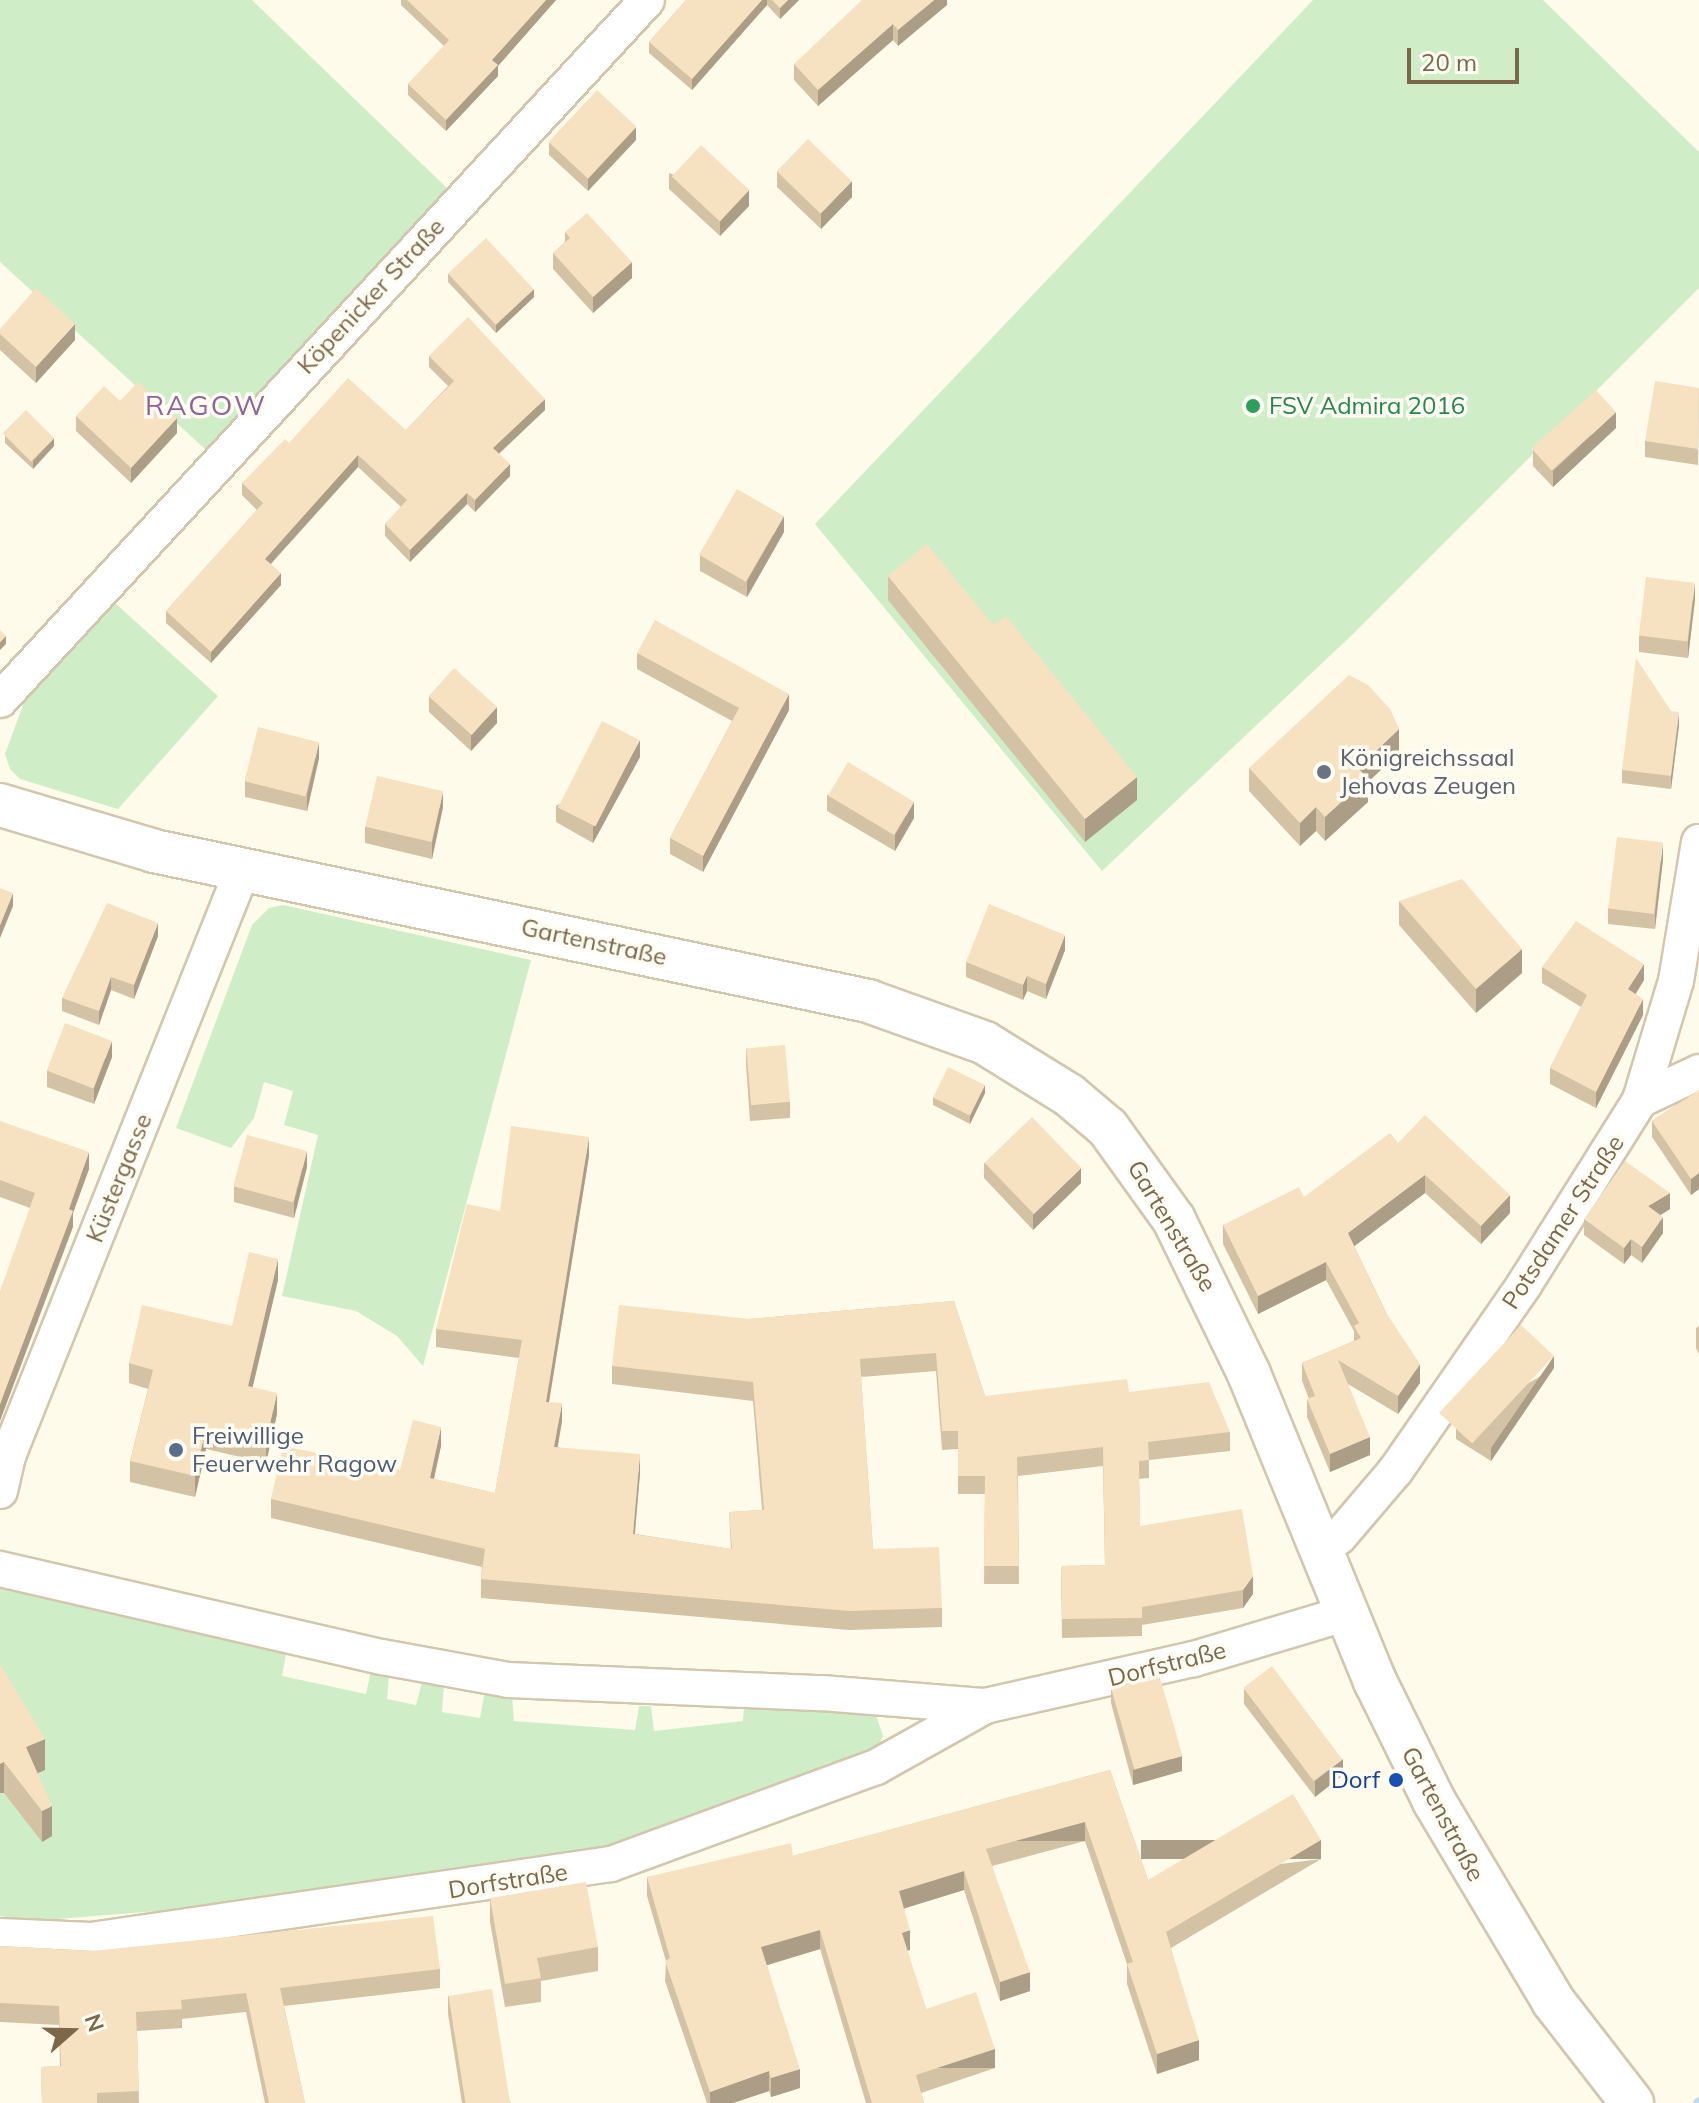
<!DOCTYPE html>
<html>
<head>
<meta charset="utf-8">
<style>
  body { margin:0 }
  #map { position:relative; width:1699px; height:2103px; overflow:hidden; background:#fefbeb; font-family:Mulish,sans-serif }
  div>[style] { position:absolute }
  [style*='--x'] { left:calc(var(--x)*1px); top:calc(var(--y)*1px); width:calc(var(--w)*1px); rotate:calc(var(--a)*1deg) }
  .green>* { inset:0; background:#cfeec7 }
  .stream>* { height:11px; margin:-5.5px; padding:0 5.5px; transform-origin:5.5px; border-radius:5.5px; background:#bddaea }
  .roads { filter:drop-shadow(2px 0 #d3c6ae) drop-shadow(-2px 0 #d3c6ae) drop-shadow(0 2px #d3c6ae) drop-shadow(0 -2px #d3c6ae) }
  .minor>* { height:34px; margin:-17px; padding:0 17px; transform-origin:17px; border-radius:17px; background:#fff }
  .tertiary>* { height:42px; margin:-21px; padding:0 21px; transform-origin:21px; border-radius:21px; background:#fff }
  .wall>* { inset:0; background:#d4c2a5 }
  .shaded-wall>* { inset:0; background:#ac9e86; transform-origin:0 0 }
  .building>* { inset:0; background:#f6e1c0; transform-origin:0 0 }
  .dots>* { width:22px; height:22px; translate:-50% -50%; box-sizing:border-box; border:4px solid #fffdf3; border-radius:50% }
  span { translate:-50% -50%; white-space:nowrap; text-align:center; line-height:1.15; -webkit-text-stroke:7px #fffdf3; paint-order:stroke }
  .street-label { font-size:24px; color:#7d674a }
  .leisure-label { font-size:24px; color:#27864d }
  .left { translate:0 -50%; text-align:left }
  .worship-label { font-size:24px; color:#5b616d }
  .service-label { font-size:24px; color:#4e5e75 }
  .transit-label { font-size:24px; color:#164399 }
  .right { translate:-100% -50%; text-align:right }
  .quarter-label { font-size:28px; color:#916398; letter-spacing:2px }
  .north { position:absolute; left:32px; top:1991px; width:80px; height:80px; -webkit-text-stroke:6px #fffdf3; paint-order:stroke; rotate:70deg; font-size:22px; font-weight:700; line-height:32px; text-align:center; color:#7d674a }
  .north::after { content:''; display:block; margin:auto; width:28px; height:36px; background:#7d674a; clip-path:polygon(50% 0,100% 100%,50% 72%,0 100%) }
  .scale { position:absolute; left:1407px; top:48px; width:112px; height:36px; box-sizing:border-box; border:4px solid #7d674a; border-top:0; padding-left:10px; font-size:24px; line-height:28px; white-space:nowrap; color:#7d674a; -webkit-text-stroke:6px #fffdf3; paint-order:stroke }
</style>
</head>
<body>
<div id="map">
  <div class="green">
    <div style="clip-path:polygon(0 0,252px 0,450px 191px,205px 449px,0 262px)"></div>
    <div style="clip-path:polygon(1313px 0,1543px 0,1699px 152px,1699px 288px,1353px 634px,1102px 871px,815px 524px)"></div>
    <div style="clip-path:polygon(115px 603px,218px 696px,118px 809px,20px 779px,10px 769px,5px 754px,25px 700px)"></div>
    <div style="clip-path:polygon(283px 905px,531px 960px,423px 1366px,397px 1336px,356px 1311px,282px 1296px,318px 1135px,284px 1125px,293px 1091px,264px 1082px,254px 1118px,231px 1148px,176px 1128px,252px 925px,269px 908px)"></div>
    <div style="clip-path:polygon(0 1581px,287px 1648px,282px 1676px,366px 1694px,371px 1671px,389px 1675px,387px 1699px,416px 1705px,422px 1682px,444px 1685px,442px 1712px,480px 1718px,485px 1690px,512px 1696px,514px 1721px,635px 1730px,639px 1706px,651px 1706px,654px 1731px,743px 1721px,744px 1706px,860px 1708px,877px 1718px,883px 1736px,874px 1757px,608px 1850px,245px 1904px,33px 1921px,0 1916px)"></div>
  </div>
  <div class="stream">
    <div style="--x:1698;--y:2103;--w:1;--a:-45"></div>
  </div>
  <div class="roads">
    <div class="minor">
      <div style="--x:0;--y:700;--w:953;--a:-47.25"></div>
      <div style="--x:1640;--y:1100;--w:65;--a:-25.4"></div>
      <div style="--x:0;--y:1491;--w:36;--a:-77"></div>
      <div style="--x:8;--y:1456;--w:635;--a:-68.2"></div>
      <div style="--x:1319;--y:1547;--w:22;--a:-27"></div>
      <div style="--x:1339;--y:1537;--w:88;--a:-49.6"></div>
      <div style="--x:1396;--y:1470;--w:225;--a:-55.3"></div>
      <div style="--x:1524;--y:1285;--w:218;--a:-57.9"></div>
      <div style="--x:1640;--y:1100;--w:124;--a:-73.2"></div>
      <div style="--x:1676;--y:981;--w:141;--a:-80.6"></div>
      <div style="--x:0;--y:1569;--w:392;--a:13"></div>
      <div style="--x:382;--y:1657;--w:128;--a:10.3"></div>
      <div style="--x:508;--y:1680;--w:314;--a:2.4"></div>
      <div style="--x:822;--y:1693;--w:164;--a:4.6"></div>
      <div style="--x:985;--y:1706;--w:214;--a:-12.7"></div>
      <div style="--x:1194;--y:1659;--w:160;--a:-16.7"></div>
      <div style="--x:0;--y:1936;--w:91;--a:2.5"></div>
      <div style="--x:91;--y:1940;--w:526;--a:-8.32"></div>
      <div style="--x:611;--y:1864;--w:282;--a:-20.1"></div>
      <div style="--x:876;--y:1767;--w:125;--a:-29.2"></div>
    </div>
    <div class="tertiary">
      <div style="--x:0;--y:805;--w:161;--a:16.6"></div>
      <div style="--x:154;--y:851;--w:730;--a:11.86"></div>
      <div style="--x:868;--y:1001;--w:124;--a:19.7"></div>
      <div style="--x:985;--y:1043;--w:99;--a:31.8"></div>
      <div style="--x:1069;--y:1095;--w:51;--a:40.2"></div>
      <div style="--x:1108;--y:1128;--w:113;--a:54.3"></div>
      <div style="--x:1174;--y:1220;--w:171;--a:64"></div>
      <div style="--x:1249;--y:1374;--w:332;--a:67.7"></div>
      <div style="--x:1375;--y:1681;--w:134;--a:63.8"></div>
      <div style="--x:1434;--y:1801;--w:233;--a:59.2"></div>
      <div style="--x:1553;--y:2001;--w:129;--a:52.2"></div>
    </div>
  </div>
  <div class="wall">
    <div style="clip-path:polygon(401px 0,556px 0,498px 66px,498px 76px,446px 131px,408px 95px,408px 84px,444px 46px,401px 5px)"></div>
    <div style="clip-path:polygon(686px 0,799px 0,780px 19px,767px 5px,692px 90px,649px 53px,649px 42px)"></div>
    <div style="clip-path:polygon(947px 0,947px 5px,898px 46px,893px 40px,818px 106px,794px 80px,794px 64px)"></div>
    <div style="clip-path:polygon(636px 140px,588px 191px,549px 155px,549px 142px)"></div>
    <div style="clip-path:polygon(777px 171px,852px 197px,821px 229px,777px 187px)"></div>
    <div style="clip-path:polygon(669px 173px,749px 206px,720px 236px,669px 189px)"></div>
    <div style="clip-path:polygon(565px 232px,632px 278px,593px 313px,553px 269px,553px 253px,565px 242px)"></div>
    <div style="clip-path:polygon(448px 274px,534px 297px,496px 333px,448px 282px)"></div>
    <div style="clip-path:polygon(0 329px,75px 340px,36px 383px,0 350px)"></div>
    <div style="clip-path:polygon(429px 356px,545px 410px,499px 454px,510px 476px,475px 512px,467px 504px,410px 562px,385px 536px,385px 524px,401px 507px,358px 467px,271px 564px,281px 585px,211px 663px,166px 623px,166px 611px,257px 510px,242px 495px,242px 483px,289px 443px,406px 430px,448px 386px,429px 367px)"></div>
    <div style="clip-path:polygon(1699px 388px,1698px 465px,1645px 457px,1645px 441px)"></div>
    <div style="clip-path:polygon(120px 401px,177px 433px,131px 483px,76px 431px,76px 416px)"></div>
    <div style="clip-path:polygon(1616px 428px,1553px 487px,1533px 466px,1533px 450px)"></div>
    <div style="clip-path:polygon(5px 435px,54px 446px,33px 469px,5px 443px)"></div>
    <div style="clip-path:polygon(784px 532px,747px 597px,700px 571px,700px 555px)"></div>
    <div style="clip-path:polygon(888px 576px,1137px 800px,1085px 842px,888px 600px)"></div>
    <div style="clip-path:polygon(1695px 599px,1688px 658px,1639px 652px,1639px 636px)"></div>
    <div style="clip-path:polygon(637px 653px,789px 710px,703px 872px,670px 854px,670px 838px,732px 721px,637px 669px)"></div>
    <div style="clip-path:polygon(429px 696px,497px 723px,471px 751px,429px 712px)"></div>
    <div style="clip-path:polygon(1679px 725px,1671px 789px,1622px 783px,1622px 770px)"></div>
    <div style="clip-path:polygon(1399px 753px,1368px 782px,1368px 802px,1325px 841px,1316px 831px,1300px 846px,1249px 791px,1249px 768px)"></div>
    <div style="clip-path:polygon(640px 757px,593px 843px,556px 822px,556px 806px)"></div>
    <div style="clip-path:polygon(319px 758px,307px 811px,245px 797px,245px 781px)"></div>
    <div style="clip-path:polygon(827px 795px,914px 818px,895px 851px,827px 811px)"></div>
    <div style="clip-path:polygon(443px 807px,432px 859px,365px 843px,365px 827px)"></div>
    <div style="clip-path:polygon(1663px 859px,1655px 929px,1608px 924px,1608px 908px)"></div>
    <div style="clip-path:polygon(1399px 901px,1522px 973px,1476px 1013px,1399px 925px)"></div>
    <div style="clip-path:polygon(158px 936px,134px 999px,111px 990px,99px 1025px,62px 1011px,62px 998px)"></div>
    <div style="clip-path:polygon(1065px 950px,1046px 999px,1027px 991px,1023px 1000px,966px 977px,966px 962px)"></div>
    <div style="clip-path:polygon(1542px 967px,1644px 980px,1636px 994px,1643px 1015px,1596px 1108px,1550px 1084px,1550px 1068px,1581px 1007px,1542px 983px)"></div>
    <div style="clip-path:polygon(746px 1048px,790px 1102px,790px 1118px,750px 1121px,746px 1064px)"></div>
    <div style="clip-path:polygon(112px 1057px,94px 1104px,47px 1087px,47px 1071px)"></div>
    <div style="clip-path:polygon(1699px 1090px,1699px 1189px,1691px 1195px,1652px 1137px,1652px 1121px)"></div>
    <div style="clip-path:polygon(985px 1093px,970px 1124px,933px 1105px,933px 1097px)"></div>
    <div style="clip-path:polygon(0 1121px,89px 1169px,73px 1213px,73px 1227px,30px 1208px,0 1197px)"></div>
    <div style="clip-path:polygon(1398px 1143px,1510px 1213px,1481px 1244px,1425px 1193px,1354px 1246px,1420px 1383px,1398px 1414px,1348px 1384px,1370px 1455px,1330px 1472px,1307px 1417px,1307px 1399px,1309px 1399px,1302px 1381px,1302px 1363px,1354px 1341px,1354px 1331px,1326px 1280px,1258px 1314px,1223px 1244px,1223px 1225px,1304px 1197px)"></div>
    <div style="clip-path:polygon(589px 1156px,549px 1402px,562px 1421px,558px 1447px,640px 1473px,635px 1534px,731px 1549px,729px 1512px,762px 1510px,753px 1401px,612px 1384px,612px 1366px,749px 1319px,954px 1301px,985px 1396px,1129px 1392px,1230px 1432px,1230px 1451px,1149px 1460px,1149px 1478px,1139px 1479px,1140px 1526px,1253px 1594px,1243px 1608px,1142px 1625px,1142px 1636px,1062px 1638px,1061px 1566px,1105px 1565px,1103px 1466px,1018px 1476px,1019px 1584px,984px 1584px,985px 1494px,958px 1494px,958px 1449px,942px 1450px,936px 1371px,861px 1377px,873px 1549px,942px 1608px,942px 1627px,849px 1630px,481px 1598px,481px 1579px,482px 1567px,271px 1518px,271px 1499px,400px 1470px,441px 1446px,434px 1479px,495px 1493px,519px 1358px,436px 1347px,436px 1329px,500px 1211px)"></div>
    <div style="clip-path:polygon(984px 1163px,1081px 1183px,1033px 1230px,984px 1178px)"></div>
    <div style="clip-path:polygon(307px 1167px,294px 1218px,234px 1202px,234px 1186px)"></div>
    <div style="clip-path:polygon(1670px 1209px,1660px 1215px,1663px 1233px,1642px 1263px,1631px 1255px,1624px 1264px,1584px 1235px,1584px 1219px)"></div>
    <div style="clip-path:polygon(278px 1280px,252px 1388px,277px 1414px,266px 1463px,206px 1449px,195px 1497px,130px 1482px,130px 1461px,148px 1389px,129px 1383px,129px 1363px,232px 1326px)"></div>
    <div style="clip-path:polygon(1699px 1326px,1699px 1354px,1696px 1348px,1696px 1328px)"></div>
    <div style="clip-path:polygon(1554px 1368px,1491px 1461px,1456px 1439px,1456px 1426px)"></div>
    <div style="clip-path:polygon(0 1664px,45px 1770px,37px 1773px,52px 1836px,42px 1842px,4px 1793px)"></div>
    <div style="clip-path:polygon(1111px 1688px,1182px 1771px,1133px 1785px,1111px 1703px)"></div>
    <div style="clip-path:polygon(1244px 1688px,1343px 1775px,1315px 1797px,1244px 1704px)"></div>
    <div style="clip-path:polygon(1110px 1770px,1148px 1880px,1321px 1859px,1171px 1948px,1199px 2060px,1157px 2074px,1127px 1984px,1127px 1964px,1085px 1841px,992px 1866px,1030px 1991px,1000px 2001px,964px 1890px,904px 1908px,910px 1950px,907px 1951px,926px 2009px,995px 2068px,921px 2093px,924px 2103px,866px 2103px,820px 1949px,767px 1965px,800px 2088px,771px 2097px,769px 2091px,733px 2103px,707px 2103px,665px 1981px,666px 1961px,647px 1896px,647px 1877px,793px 1856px)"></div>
    <div style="clip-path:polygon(490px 1898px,598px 1947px,598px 1971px,541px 1981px,541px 2002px,505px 2007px,490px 1922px)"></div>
    <div style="clip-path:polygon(0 1946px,440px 1969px,440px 1988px,284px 2006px,305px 2103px,265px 2103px,246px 2012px,182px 2019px,182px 2028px,137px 2031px,139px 2103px,42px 2103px,41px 2067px,60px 2066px,59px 2025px,0 2022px)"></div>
    <div style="clip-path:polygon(448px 1995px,511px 2103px,462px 2103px,448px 2014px)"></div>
  </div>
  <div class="shaded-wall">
    <div style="clip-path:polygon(546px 0,556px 0,498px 66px,498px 76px,446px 131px,446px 120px,492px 60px)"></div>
    <div style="clip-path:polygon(762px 0,767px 0,767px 5px,692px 90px,692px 79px)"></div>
    <div style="clip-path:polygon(788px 0,799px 0,780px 19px,780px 8px)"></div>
    <div style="clip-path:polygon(934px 0,947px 0,947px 5px,898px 46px,898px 30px)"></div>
    <div style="clip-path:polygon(893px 24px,893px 40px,818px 106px,818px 90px)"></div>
    <div style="clip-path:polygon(636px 127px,636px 140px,588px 191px,588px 178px)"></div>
    <div style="clip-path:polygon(852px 181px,852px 197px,821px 229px,821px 213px)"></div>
    <div style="clip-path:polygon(749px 190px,749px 206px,720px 236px,720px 220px)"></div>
    <div style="clip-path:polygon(632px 262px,632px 278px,593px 313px,593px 297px)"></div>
    <div style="clip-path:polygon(534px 289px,534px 297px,496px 333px,496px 325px)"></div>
    <div style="clip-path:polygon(75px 324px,75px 340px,36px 383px,36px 367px)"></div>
    <div style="clip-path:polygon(545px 399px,545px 410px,493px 459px,493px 448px)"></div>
    <div style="clip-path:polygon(1616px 412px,1616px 428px,1553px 487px,1553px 471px)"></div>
    <div style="clip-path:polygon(177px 418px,177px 433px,131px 483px,131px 468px)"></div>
    <div style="clip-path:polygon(54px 438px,54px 446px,33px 469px,33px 461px)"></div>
    <div style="clip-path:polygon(358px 455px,358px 467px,265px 570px,265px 559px)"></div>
    <div style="clip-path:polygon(510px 464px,510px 476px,475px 512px,475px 500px)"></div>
    <div style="clip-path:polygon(467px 493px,467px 504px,410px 562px,410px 550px)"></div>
    <div style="clip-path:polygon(784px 516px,784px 532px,747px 597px,747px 581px)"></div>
    <div style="clip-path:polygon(281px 573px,281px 585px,211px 663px,211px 652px)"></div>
    <div style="clip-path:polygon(1695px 583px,1695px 599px,1688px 658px,1688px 642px)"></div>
    <div style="clip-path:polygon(6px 636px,6px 644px,0 650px,0 642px)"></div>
    <div style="clip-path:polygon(789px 694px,789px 710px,703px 872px,703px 856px)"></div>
    <div style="clip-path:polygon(497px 707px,497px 723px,471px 751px,471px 735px)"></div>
    <div style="clip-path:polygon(1679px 712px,1679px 725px,1671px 789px,1671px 776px)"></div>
    <div style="clip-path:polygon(1399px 729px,1399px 753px,1368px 782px,1368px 802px,1325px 841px,1325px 817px,1358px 768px)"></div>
    <div style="clip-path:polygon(640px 740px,640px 757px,593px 843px,593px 827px)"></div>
    <div style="clip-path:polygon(319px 742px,319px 758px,307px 811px,307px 795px)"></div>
    <div style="clip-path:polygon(1137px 777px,1137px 800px,1085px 842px,1085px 819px)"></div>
    <div style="clip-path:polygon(443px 791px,443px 807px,432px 859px,432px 843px)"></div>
    <div style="clip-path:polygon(914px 802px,914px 818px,895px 851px,895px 835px)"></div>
    <div style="clip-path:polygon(1316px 807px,1316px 831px,1300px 846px,1300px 823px)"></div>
    <div style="clip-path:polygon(1663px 843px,1663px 859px,1655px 929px,1655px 913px)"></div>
    <div style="clip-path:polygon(13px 893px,13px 906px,0 938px,0 925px)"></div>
    <div style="clip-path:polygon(158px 923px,158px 936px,134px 999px,134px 985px)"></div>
    <div style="clip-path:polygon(1065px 935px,1065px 950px,1046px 999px,1046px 984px)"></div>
    <div style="clip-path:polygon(1522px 949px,1522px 973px,1476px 1013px,1476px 989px)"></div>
    <div style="clip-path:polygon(1644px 964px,1644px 980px,1628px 1005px,1628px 989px)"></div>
    <div style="clip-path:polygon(1027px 976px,1027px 991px,1023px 1000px,1023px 985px)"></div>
    <div style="clip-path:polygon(111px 977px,111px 990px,99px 1025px,99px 1011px)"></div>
    <div style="clip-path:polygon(1643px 999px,1643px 1015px,1596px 1108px,1596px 1092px)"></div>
    <div style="clip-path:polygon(112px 1041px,112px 1057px,94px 1104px,94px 1088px)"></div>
    <div style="clip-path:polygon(985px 1085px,985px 1093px,970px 1124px,970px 1116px)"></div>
    <div style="clip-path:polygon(589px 1137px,589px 1156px,546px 1420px,546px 1402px)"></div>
    <div style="clip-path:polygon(307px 1151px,307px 1167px,294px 1218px,294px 1202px)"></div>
    <div style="clip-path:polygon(89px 1152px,89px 1169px,73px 1213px,73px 1227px,0 1421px,0 1404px)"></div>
    <div style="clip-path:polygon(1081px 1168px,1081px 1183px,1033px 1230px,1033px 1215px)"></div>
    <div style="clip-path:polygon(1699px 1173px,1699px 1189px,1691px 1195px,1691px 1179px)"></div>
    <div style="clip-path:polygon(1425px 1175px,1425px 1193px,1348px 1251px,1348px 1233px)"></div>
    <div style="clip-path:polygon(1670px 1193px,1670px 1209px,1648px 1223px,1648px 1206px)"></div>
    <div style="clip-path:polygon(1510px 1195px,1510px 1213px,1481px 1244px,1481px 1226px)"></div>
    <div style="clip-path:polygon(1663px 1217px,1663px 1233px,1642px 1263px,1642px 1247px)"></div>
    <div style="clip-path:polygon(1631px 1239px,1631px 1255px,1624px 1264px,1624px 1248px)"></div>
    <div style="clip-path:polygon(278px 1259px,278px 1280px,248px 1407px,248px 1386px)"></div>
    <div style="clip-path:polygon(1326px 1262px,1326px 1280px,1258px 1314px,1258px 1296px)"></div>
    <div style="clip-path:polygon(1554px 1356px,1554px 1368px,1491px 1461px,1491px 1448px)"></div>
    <div style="clip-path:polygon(1420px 1364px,1420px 1383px,1398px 1414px,1398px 1396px)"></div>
    <div style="clip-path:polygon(277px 1393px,277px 1414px,266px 1463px,266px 1442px)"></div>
    <div style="clip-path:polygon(562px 1403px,562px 1421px,554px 1465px,554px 1447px)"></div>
    <div style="clip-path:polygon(441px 1427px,441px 1446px,430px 1496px,430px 1478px)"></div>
    <div style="clip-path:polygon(206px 1428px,206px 1449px,195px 1497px,195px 1476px)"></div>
    <div style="clip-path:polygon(1370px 1437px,1370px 1455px,1330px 1472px,1330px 1454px)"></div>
    <div style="clip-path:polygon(640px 1454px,640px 1473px,633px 1553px,633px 1534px)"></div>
    <div style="clip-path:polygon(1253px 1576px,1253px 1594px,1243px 1608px,1243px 1590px)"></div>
    <div style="clip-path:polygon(45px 1739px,45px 1770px,26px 1778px,26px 1747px)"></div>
    <div style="clip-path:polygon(1182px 1756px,1182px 1771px,1133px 1785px,1133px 1770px)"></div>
    <div style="clip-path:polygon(1343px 1759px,1343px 1775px,1315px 1797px,1315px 1781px)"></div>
    <div style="left:4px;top:1762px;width:31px;height:4px;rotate:90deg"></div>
    <div style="clip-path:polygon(52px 1806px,52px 1836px,42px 1842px,42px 1811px)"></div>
    <div style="left:1085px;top:1822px;width:19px;height:103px;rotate:90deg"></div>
    <div style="left:1321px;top:1840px;width:19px;height:180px;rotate:90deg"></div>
    <div style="clip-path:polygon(964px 1871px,964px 1890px,899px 1910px,899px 1891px)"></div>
    <div style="clip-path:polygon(820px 1930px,820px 1949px,761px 1967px,761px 1947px)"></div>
    <div style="clip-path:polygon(910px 1930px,910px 1950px,902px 1952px,902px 1933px)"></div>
    <div style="clip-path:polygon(1030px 1972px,1030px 1991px,1000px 2001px,1000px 1982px)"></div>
    <div style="clip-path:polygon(1199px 2040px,1199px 2060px,1157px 2074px,1157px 2054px)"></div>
    <div style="left:995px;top:2049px;width:19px;height:83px;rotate:90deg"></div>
    <div style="clip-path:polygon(800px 2069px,800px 2088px,771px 2097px,771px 2078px)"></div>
    <div style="clip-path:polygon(769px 2071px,769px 2091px,733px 2103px,710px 2103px,710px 2092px)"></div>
  </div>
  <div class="building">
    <div style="clip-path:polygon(407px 0,546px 0,492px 60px,498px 65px,446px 120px,408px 84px,449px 40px)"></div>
    <div style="clip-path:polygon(686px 0,762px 0,692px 79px,649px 42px)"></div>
    <div style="clip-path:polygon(772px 0,788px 0,780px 8px)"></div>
    <div style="clip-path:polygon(862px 0,934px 0,898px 30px,893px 24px,818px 90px,794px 64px)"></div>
    <div style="left:597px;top:90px;width:54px;height:71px;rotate:43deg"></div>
    <div style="left:808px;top:139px;width:61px;height:45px;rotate:44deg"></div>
    <div style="left:701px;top:145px;width:66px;height:43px;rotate:43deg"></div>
    <div style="clip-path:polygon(587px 213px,632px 262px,593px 297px,553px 253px,570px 238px,565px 232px)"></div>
    <div style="left:486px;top:238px;width:70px;height:52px;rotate:47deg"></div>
    <div style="clip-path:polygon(36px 288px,75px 324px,36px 367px,0 334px,0 329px)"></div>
    <div style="clip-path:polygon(468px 317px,545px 399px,493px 448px,510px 464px,475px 500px,467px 493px,410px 550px,385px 524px,407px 500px,358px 455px,265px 559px,281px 573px,211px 652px,166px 611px,263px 503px,242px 483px,285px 439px,289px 443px,348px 378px,406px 430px,454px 381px,429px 356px)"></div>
    <div style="clip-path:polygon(1655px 381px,1699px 388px,1698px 449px,1645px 441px)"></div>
    <div style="clip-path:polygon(138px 382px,177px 418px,131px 468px,76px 416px,104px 386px,120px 401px)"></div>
    <div style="left:1596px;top:390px;width:30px;height:87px;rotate:48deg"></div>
    <div style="left:26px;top:410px;width:40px;height:33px;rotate:45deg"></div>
    <div style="left:737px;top:489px;width:54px;height:76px;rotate:30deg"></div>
    <div style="clip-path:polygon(927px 544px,993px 625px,1006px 616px,1137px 777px,1085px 819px,888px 576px)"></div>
    <div style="left:1646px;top:577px;width:49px;height:59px;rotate:7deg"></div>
    <div style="clip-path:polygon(655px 620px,789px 694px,703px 856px,670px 838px,739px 708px,637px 653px)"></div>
    <div style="clip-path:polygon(0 630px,6px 636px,0 642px)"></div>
    <div style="clip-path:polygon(1636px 658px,1671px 711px,1679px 712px,1671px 776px,1622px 770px)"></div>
    <div style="left:454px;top:668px;width:58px;height:38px;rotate:42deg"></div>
    <div style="clip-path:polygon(1349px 675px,1368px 685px,1390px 709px,1399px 729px,1358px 768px,1368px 778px,1325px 817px,1316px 807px,1300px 823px,1249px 768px)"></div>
    <div style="left:602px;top:721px;width:42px;height:97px;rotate:27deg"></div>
    <div style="left:258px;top:727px;width:63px;height:56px;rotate:14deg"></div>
    <div style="left:848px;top:762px;width:77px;height:39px;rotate:31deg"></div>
    <div style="left:377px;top:776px;width:68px;height:52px;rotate:13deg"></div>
    <div style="left:1617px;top:837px;width:46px;height:72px;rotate:7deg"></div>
    <div style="clip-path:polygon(1462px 879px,1522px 949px,1476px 989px,1399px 901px)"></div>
    <div style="clip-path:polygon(0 888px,13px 893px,0 925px)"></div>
    <div style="clip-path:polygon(107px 903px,158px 923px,134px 985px,111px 977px,99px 1011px,62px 998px)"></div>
    <div style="clip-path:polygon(989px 904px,1065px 935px,1046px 984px,1027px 976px,1023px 985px,966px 962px)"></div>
    <div style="clip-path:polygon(1576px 921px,1644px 964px,1628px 989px,1643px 999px,1596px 1092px,1550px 1068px,1587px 995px,1542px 967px)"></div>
    <div style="left:65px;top:1023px;width:50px;height:51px;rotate:21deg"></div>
    <div style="left:785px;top:1045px;width:57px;height:39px;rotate:85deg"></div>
    <div style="left:948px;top:1067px;width:41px;height:34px;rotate:26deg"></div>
    <div style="clip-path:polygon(1699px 1090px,1699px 1173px,1691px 1179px,1652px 1121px)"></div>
    <div style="clip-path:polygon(1425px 1115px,1510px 1195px,1481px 1226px,1425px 1175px,1348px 1233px,1385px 1311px,1420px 1364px,1398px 1396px,1338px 1360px,1370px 1437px,1330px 1454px,1307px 1399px,1315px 1396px,1302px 1363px,1361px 1338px,1354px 1326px,1359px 1323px,1326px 1262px,1258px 1296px,1223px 1225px,1299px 1187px,1304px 1197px,1390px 1133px,1398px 1143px)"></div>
    <div style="left:1032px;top:1117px;width:71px;height:66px;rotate:46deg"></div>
    <div style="clip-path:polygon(0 1121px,89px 1152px,69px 1209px,73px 1211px,0 1404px,0 1291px,35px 1193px,0 1180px)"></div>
    <div style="clip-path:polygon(511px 1126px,589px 1137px,546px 1402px,562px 1403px,554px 1447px,640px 1454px,633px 1534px,732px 1549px,729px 1512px,764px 1510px,753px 1382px,612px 1366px,619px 1305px,749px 1319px,954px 1301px,985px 1396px,1127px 1379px,1129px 1392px,1209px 1382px,1230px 1432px,1148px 1442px,1149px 1460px,1139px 1461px,1140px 1526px,1242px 1509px,1253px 1576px,1243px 1590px,1142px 1607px,1142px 1618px,1062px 1619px,1061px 1566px,1105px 1565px,1103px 1447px,1017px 1457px,1019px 1566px,984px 1566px,985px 1476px,958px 1476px,958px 1431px,942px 1431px,936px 1353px,860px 1359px,873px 1549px,939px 1547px,942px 1608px,849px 1611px,481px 1579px,485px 1549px,271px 1499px,283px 1446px,400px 1470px,413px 1420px,441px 1427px,430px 1478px,495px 1493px,522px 1340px,436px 1329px,467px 1204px,500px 1211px)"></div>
    <div style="left:247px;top:1135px;width:62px;height:53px;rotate:15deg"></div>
    <div style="clip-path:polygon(1625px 1161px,1670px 1193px,1648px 1206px,1663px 1217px,1642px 1247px,1631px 1239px,1624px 1248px,1584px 1219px)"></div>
    <div style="clip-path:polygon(249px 1252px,278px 1259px,248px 1386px,277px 1393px,266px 1442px,206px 1428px,195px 1476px,130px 1461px,153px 1370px,129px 1363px,142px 1305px,232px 1326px)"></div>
    <div style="left:1521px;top:1325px;width:45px;height:120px;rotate:43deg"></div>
    <div style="clip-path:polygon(0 1664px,45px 1739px,26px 1747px,52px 1806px,42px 1811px,4px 1762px,0 1764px)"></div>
    <div style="left:1272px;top:1666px;width:117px;height:36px;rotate:53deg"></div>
    <div style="left:1159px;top:1674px;width:85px;height:50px;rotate:74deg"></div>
    <div style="clip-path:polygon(1110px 1770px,1148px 1880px,1293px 1794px,1321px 1840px,1166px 1932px,1199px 2040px,1157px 2054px,1127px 1964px,1133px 1962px,1085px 1822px,986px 1849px,1030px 1972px,1000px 1982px,964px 1871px,899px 1891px,910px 1930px,902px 1933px,926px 2009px,976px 1992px,995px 2049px,916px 2075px,924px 2103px,872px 2103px,820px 1930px,761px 1947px,800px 2069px,771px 2078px,769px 2071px,710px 2092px,665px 1961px,670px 1958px,647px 1877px,791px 1843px,793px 1856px)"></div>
    <div style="clip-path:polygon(586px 1882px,598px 1947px,537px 1958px,541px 1978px,505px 1984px,490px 1898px)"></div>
    <div style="clip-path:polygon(433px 1916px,440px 1969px,280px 1988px,305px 2103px,269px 2103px,246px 1993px,181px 2000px,182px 2009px,136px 2012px,139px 2091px,97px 2093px,97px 2103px,42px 2103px,41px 2067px,61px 2066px,59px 2006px,0 2003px,0 1946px,92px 1951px)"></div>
    <div style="left:492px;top:1989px;width:116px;height:44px;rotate:81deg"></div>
  </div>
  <div class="dots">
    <div style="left:1253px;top:406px;background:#2e9e5b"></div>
    <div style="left:1324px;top:772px;background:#6b7280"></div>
    <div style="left:176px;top:1450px;background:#5c6f8a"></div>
    <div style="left:1396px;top:1780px;background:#1a4fb4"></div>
  </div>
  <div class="street-label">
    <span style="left:371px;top:296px;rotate:-47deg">Köpenicker Straße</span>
    <span style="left:594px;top:942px;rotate:12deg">Gartenstraße</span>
    <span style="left:119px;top:1178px;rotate:-68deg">Küstergasse</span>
    <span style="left:1563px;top:1222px;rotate:-57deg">Potsdamer Straße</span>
    <span style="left:1172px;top:1226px;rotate:59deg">Gartenstraße</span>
    <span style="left:1167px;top:1664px;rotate:-14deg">Dorfstraße</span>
    <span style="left:1443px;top:1814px;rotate:62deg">Gartenstraße</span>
    <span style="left:508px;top:1881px;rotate:-9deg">Dorfstraße</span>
  </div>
  <div class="leisure-label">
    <span class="left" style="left:1269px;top:406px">FSV Admira 2016</span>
  </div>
  <div class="worship-label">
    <span class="left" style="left:1340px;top:772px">Königreichssaal<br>Jehovas Zeugen</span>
  </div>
  <div class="service-label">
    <span class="left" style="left:192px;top:1450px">Freiwillige<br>Feuerwehr Ragow</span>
  </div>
  <div class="transit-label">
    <span class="right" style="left:1380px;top:1780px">Dorf</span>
  </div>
  <div class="quarter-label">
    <span style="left:206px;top:405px">RAGOW</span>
  </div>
  <div class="north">N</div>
  <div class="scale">20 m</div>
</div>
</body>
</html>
